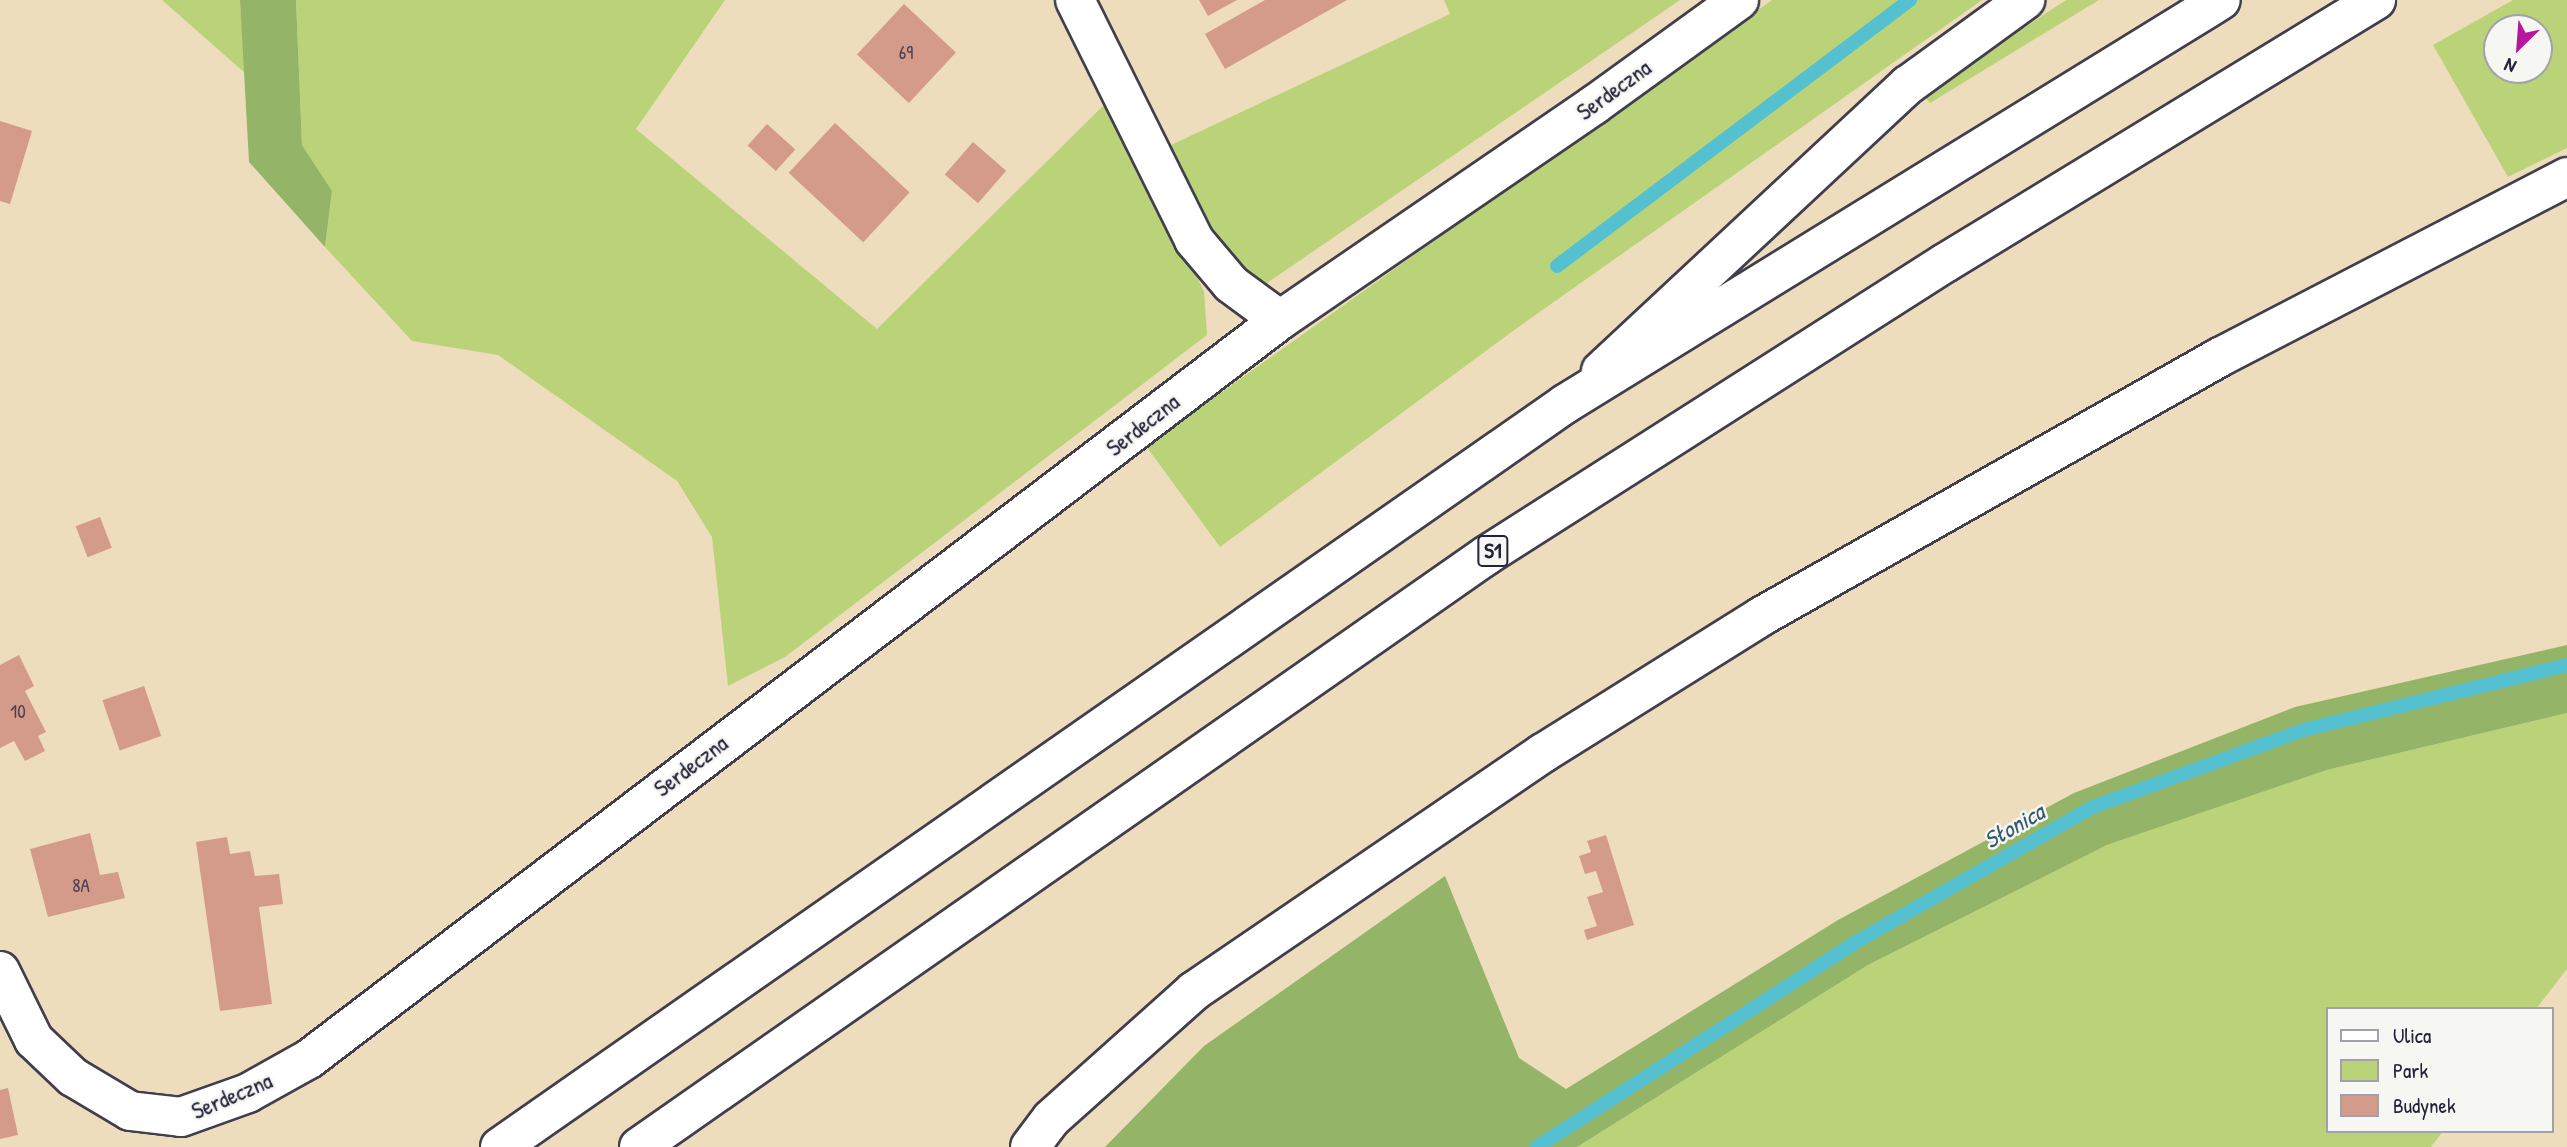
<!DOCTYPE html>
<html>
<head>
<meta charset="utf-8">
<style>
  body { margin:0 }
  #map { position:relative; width:2567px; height:1147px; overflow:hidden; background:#eeddbc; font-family:"Patrick Hand",sans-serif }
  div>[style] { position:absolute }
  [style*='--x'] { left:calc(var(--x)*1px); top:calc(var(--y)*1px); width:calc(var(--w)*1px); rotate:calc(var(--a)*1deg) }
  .green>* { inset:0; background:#bbd378 }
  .forest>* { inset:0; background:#94b568 }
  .stream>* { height:14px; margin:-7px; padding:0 7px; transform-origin:7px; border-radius:7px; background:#55c0cf }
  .building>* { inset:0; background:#d49a8a; transform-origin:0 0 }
  .roads { filter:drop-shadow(2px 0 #413e4e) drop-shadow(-2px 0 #413e4e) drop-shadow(0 2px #413e4e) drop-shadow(0 -2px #413e4e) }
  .minor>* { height:38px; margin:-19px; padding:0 19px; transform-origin:19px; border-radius:19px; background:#fff }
  .highway>* { height:38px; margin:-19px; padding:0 19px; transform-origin:19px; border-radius:19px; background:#fff }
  span { translate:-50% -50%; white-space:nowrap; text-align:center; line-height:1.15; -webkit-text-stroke:5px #f6f6f2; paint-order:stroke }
  .number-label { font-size:19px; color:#4e404f }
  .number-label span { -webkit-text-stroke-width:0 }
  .shield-label span { padding:2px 5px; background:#f6f6f2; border:2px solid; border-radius:5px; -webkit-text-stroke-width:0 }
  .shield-label { font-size:21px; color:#22223b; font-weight:700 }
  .street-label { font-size:23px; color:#22223b }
  .water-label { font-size:24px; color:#34596f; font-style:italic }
  .legend { position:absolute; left:2326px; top:1007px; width:228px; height:126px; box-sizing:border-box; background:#f6f6f2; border:2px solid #a1a1a9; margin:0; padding:9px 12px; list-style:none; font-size:21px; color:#22223b }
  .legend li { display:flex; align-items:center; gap:14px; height:35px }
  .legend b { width:35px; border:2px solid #a1a1a9 }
  .north { position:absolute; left:2483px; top:14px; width:70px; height:70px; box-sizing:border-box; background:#f6f6f2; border:2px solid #a1a1a9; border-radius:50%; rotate:205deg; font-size:19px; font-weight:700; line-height:28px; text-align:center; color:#22223b }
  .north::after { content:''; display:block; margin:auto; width:24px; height:32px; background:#b5179e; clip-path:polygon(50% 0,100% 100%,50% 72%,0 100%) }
</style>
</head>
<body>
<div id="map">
  <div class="green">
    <div style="clip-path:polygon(162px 0,240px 0,245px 73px)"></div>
    <div style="clip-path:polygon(296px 0,725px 0,636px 129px,877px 329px,1107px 102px,1204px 291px,1207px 335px,785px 657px,728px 686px,712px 537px,677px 481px,498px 355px,412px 341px,325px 247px,332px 192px,302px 145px)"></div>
    <div style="clip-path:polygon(1444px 0,1680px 0,1267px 283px,1239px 267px,1210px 230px,1169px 146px,1450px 14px)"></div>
    <div style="clip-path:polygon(1772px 0,1982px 0,1517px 328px,1220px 547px,1146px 446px)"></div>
    <div style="clip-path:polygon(2066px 0,2099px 0,1930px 103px,1923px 95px)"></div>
    <div style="clip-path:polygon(evenodd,2513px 0,2567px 0,2567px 148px,2508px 177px,2433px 45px,2513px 0,2497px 28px,2539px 28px,2539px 70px,2497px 70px,2497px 28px)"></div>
    <div style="clip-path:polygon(2567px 713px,2567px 969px,2536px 1009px,2327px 1009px,2327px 1131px,2443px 1131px,2431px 1147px,1577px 1147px,1868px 965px,2107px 845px,2327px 770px)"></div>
  </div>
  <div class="forest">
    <div style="clip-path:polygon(240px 0,296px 0,302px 145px,332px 191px,325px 247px,249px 162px)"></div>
    <div style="clip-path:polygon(2567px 645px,2567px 713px,2327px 770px,2107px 845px,1868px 965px,1577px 1147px,1105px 1147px,1204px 1046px,1445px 876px,1519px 1058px,1566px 1089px,1838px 920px,2074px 793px,2295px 707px)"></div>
  </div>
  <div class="stream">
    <div style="--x:1557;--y:266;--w:442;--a:-37"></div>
    <div style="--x:1537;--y:1147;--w:379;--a:-32.7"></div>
    <div style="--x:1856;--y:942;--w:273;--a:-29.7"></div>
    <div style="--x:2093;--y:807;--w:224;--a:-20.1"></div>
    <div style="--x:2303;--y:730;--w:272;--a:-13.8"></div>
  </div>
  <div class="building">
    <div style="clip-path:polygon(1199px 0,1237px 0,1208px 16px)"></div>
    <div style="clip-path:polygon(1265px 0,1347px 0,1225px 69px,1205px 34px)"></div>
    <div style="left:904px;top:4px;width:71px;height:69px;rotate:43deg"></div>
    <div style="clip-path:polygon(0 121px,32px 131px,10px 204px,0 201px)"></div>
    <div style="left:835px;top:123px;width:102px;height:68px;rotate:43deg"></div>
    <div style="left:767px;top:124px;width:38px;height:29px;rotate:42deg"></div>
    <div style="left:973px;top:142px;width:44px;height:43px;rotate:41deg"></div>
    <div style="left:100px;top:517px;width:33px;height:26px;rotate:69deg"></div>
    <div style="clip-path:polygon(19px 655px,34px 686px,25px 691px,46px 732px,38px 736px,45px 751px,25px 761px,14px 741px,0 748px,0 665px)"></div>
    <div style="left:144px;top:686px;width:53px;height:44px;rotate:71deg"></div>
    <div style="clip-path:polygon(90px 833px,100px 875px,118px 872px,125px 898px,48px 917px,30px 849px)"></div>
    <div style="clip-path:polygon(1606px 835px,1634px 925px,1587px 940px,1584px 930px,1597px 926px,1587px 897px,1603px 892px,1596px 871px,1585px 874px,1579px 856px,1591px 852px,1587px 841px)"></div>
    <div style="clip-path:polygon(227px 837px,230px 854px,250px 851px,255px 876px,279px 874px,283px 904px,259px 907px,272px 1004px,220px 1011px,196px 842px)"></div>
    <div style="clip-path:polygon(8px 1088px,18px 1135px,0 1139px,0 1090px)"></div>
  </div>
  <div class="roads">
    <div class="minor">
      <div style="--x:1075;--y:0;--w:268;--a:63.6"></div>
      <div style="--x:1194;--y:240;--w:57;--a:49.9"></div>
      <div style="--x:1231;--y:284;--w:61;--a:36.3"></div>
      <div style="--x:1601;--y:371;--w:420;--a:-43"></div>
      <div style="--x:1908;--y:85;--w:145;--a:-36"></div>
      <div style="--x:0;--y:971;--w:77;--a:63.8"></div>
      <div style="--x:34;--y:1040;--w:54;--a:43.5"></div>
      <div style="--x:73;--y:1077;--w:66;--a:30.8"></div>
      <div style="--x:130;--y:1111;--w:51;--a:6.7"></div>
      <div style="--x:181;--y:1117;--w:71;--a:-19.7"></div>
      <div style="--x:248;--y:1093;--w:70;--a:-29.1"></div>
      <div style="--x:309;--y:1059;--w:1220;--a:-37.27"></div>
      <div style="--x:1280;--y:320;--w:381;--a:-34.4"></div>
      <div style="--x:1594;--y:105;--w:179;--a:-35.9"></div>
      <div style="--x:1030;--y:1147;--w:35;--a:-53"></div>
      <div style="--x:1051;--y:1119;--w:192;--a:-41.8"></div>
      <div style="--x:1194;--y:991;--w:422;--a:-34.3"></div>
      <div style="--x:1543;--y:753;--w:258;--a:-32"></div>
      <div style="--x:1762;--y:616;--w:526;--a:-29.49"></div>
      <div style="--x:2220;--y:357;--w:391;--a:-27.4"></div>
    </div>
    <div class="highway">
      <div style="--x:500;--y:1147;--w:1299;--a:-34.9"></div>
      <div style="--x:1565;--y:404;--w:770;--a:-31.63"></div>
      <div style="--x:639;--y:1147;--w:1034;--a:-34.92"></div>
      <div style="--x:1487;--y:555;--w:543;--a:-32.52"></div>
      <div style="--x:1945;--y:263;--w:505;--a:-31.39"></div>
    </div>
  </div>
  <div class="number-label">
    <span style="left:906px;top:53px">69</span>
    <span style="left:18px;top:712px">10</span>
    <span style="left:81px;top:886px">8A</span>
  </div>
  <div class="shield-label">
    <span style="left:1493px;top:551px">S1</span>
  </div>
  <div class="street-label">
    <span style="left:1614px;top:90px;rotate:-36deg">Serdeczna</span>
    <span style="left:1143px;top:425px;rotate:-38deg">Serdeczna</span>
    <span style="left:691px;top:766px;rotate:-37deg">Serdeczna</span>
    <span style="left:232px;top:1096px;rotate:-23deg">Serdeczna</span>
  </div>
  <div class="water-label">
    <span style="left:2014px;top:826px;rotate:-30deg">Słonica</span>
  </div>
  <ul class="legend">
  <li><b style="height:9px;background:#fff"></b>Ulica</li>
  <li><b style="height:19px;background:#bbd378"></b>Park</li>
  <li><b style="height:19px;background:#d49a8a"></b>Budynek</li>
  </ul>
  <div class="north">N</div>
</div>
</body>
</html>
